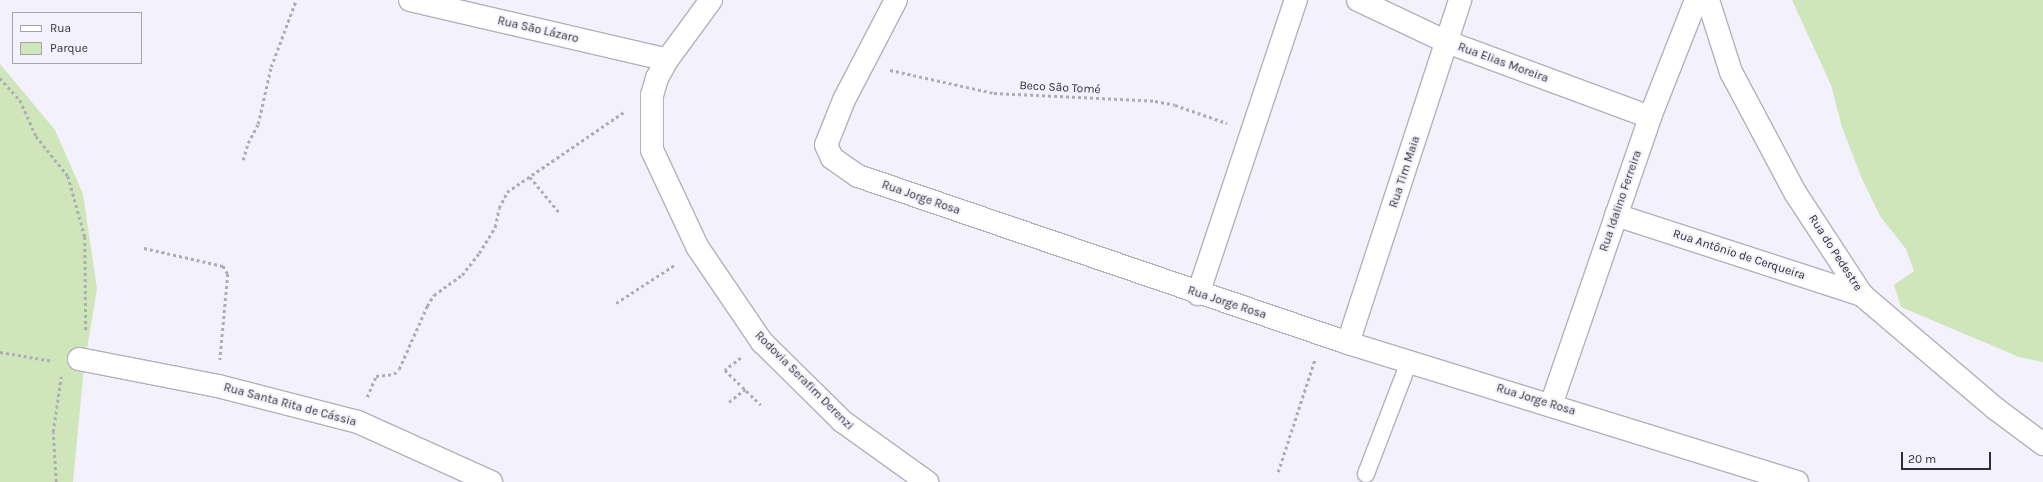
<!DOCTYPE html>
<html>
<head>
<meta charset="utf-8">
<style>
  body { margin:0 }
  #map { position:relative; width:2043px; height:482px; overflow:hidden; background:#f3f1fb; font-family:Karla,sans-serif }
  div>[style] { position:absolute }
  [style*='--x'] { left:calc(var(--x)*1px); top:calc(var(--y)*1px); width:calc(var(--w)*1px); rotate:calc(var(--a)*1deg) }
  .green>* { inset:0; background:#cee6ba }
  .path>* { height:2.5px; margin-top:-1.25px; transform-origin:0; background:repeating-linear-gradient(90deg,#aeadb5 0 3px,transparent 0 6px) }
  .roads { filter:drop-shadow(1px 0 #b3b1bb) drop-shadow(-1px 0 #b3b1bb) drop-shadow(0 1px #b3b1bb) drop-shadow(0 -1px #b3b1bb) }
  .service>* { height:16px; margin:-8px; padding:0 8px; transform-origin:8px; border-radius:8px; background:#fff }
  .minor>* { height:22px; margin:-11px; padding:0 11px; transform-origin:11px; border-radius:11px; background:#fff }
  .secondary>* { height:22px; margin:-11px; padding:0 11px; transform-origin:11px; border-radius:11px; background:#fff }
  span { translate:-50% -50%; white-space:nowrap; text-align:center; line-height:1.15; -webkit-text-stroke:4px #f3f1fb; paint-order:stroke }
  .street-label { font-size:12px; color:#2f2e32 }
  .legend { position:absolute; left:12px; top:12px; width:130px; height:52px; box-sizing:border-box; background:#f3f1fb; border:1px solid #a5a3ab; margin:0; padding:5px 7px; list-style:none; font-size:12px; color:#2f2e32 }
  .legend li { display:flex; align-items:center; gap:8px; height:20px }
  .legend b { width:20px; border:1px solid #a5a3ab }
  .scale { position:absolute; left:1901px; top:452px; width:90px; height:18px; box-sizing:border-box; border:2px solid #2f2e32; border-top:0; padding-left:5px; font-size:12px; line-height:14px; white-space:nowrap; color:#2f2e32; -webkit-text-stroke:3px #f3f1fb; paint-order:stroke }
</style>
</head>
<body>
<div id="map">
  <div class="green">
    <div style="clip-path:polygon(1792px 0,2043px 0,2043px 362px,2019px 357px,1901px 307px,1894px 285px,1914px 271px,1906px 249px,1880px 216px,1862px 179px,1842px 127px,1831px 85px)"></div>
    <div style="clip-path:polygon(0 64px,55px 130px,83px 194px,97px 289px,84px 367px,73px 482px,0 482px)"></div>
  </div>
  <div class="path">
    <div style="--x:890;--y:70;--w:107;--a:12.5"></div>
    <div style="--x:994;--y:93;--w:161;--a:2.8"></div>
    <div style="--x:1155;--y:101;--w:20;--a:11"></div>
    <div style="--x:1175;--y:105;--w:55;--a:19.1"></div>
    <div style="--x:0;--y:78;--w:30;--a:48"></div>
    <div style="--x:20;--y:100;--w:39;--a:66"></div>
    <div style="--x:36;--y:136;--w:51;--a:51.3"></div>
    <div style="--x:68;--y:176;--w:63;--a:74.4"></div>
    <div style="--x:85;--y:237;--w:95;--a:89.4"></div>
    <div style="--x:243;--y:160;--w:18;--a:-74"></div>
    <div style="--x:248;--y:143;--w:21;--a:-62"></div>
    <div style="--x:258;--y:124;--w:58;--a:-77.2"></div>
    <div style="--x:271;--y:67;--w:72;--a:-69.5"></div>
    <div style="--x:530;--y:177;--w:45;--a:50.4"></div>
    <div style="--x:144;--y:248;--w:81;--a:12.8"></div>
    <div style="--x:223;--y:266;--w:9;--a:58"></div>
    <div style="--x:228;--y:274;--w:86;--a:95.3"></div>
    <div style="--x:616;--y:303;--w:72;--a:-33"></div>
    <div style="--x:0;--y:352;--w:54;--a:9.6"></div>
    <div style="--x:741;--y:358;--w:20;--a:143"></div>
    <div style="--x:725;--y:370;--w:50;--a:44.2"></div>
    <div style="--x:367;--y:397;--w:23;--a:-67"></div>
    <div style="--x:376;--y:376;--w:18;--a:-6"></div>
    <div style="--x:394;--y:374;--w:7;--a:-45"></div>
    <div style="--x:399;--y:369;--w:69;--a:-66"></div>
    <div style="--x:427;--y:306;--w:13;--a:-58"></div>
    <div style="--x:434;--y:295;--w:34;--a:-36"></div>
    <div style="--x:462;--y:275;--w:28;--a:-52"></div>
    <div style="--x:479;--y:253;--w:31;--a:-58"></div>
    <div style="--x:495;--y:227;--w:19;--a:-78"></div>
    <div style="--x:499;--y:208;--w:18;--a:-63"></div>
    <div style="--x:507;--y:192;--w:142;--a:-34.4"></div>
    <div style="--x:729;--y:402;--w:21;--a:-39"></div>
    <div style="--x:1278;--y:472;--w:119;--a:-71.9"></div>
    <div style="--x:56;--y:482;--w:50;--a:-93.4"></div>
    <div style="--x:53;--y:432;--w:56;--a:-81.7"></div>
  </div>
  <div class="roads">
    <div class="service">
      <div style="--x:1366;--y:474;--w:120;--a:-69"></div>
    </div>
    <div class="minor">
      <div style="--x:410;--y:0;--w:264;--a:13.1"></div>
      <div style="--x:896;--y:0;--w:113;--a:117.5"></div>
      <div style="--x:844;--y:100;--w:48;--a:111.8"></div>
      <div style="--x:826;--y:145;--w:14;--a:65"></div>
      <div style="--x:832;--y:158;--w:32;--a:35"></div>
      <div style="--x:858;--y:176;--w:518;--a:18.82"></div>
      <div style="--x:1348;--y:343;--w:470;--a:17.2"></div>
      <div style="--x:1358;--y:0;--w:98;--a:25.3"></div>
      <div style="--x:1447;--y:42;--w:216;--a:20.3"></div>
      <div style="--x:1708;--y:0;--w:76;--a:72.3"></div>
      <div style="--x:1731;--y:72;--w:138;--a:62"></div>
      <div style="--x:1796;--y:194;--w:121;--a:56.8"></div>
      <div style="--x:1862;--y:295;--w:176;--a:40.4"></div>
      <div style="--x:1996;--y:409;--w:59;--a:36.7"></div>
      <div style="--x:1616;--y:215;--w:259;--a:18"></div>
      <div style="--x:1198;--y:294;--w:310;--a:-71.6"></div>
      <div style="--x:1348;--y:343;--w:361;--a:-71.9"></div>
      <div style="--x:79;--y:359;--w:142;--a:11"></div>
      <div style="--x:218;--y:386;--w:145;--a:14.4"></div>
      <div style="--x:358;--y:422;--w:146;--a:24.3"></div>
      <div style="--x:1551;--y:405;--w:305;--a:-71"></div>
      <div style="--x:1650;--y:117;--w:126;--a:-68.5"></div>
    </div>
    <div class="secondary">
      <div style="--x:711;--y:0;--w:74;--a:126.3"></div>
      <div style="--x:667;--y:60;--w:21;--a:119"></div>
      <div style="--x:657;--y:78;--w:18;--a:106"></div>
      <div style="--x:652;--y:95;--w:55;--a:90"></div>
      <div style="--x:652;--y:150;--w:108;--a:64.9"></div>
      <div style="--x:698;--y:248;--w:114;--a:55.8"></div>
      <div style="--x:762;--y:342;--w:112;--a:44.6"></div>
      <div style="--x:842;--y:421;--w:105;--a:35.7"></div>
    </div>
  </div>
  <div class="street-label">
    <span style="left:538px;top:30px;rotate:13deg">Rua São Lázaro</span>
    <span style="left:1503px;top:63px;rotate:20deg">Rua Elias Moreira</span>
    <span style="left:1060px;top:88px;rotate:3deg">Beco São Tomé</span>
    <span style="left:1405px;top:172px;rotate:-72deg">Rua Tim Maia</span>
    <span style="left:921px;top:198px;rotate:19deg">Rua Jorge Rosa</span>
    <span style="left:1621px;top:201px;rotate:-71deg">Rua Idalino Ferreira</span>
    <span style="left:1835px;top:253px;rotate:57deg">Rua do Pedestre</span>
    <span style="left:1739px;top:255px;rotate:18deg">Rua Antônio de Cerqueira</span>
    <span style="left:1227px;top:303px;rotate:18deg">Rua Jorge Rosa</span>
    <span style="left:804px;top:381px;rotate:45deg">Rodovia Serafim Derenzi</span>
    <span style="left:1536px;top:400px;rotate:17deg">Rua Jorge Rosa</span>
    <span style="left:290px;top:405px;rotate:15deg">Rua Santa Rita de Cássia</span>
  </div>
  <ul class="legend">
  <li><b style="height:5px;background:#fff"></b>Rua</li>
  <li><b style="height:11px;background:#cee6ba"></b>Parque</li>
  </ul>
  <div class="scale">20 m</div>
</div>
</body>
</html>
